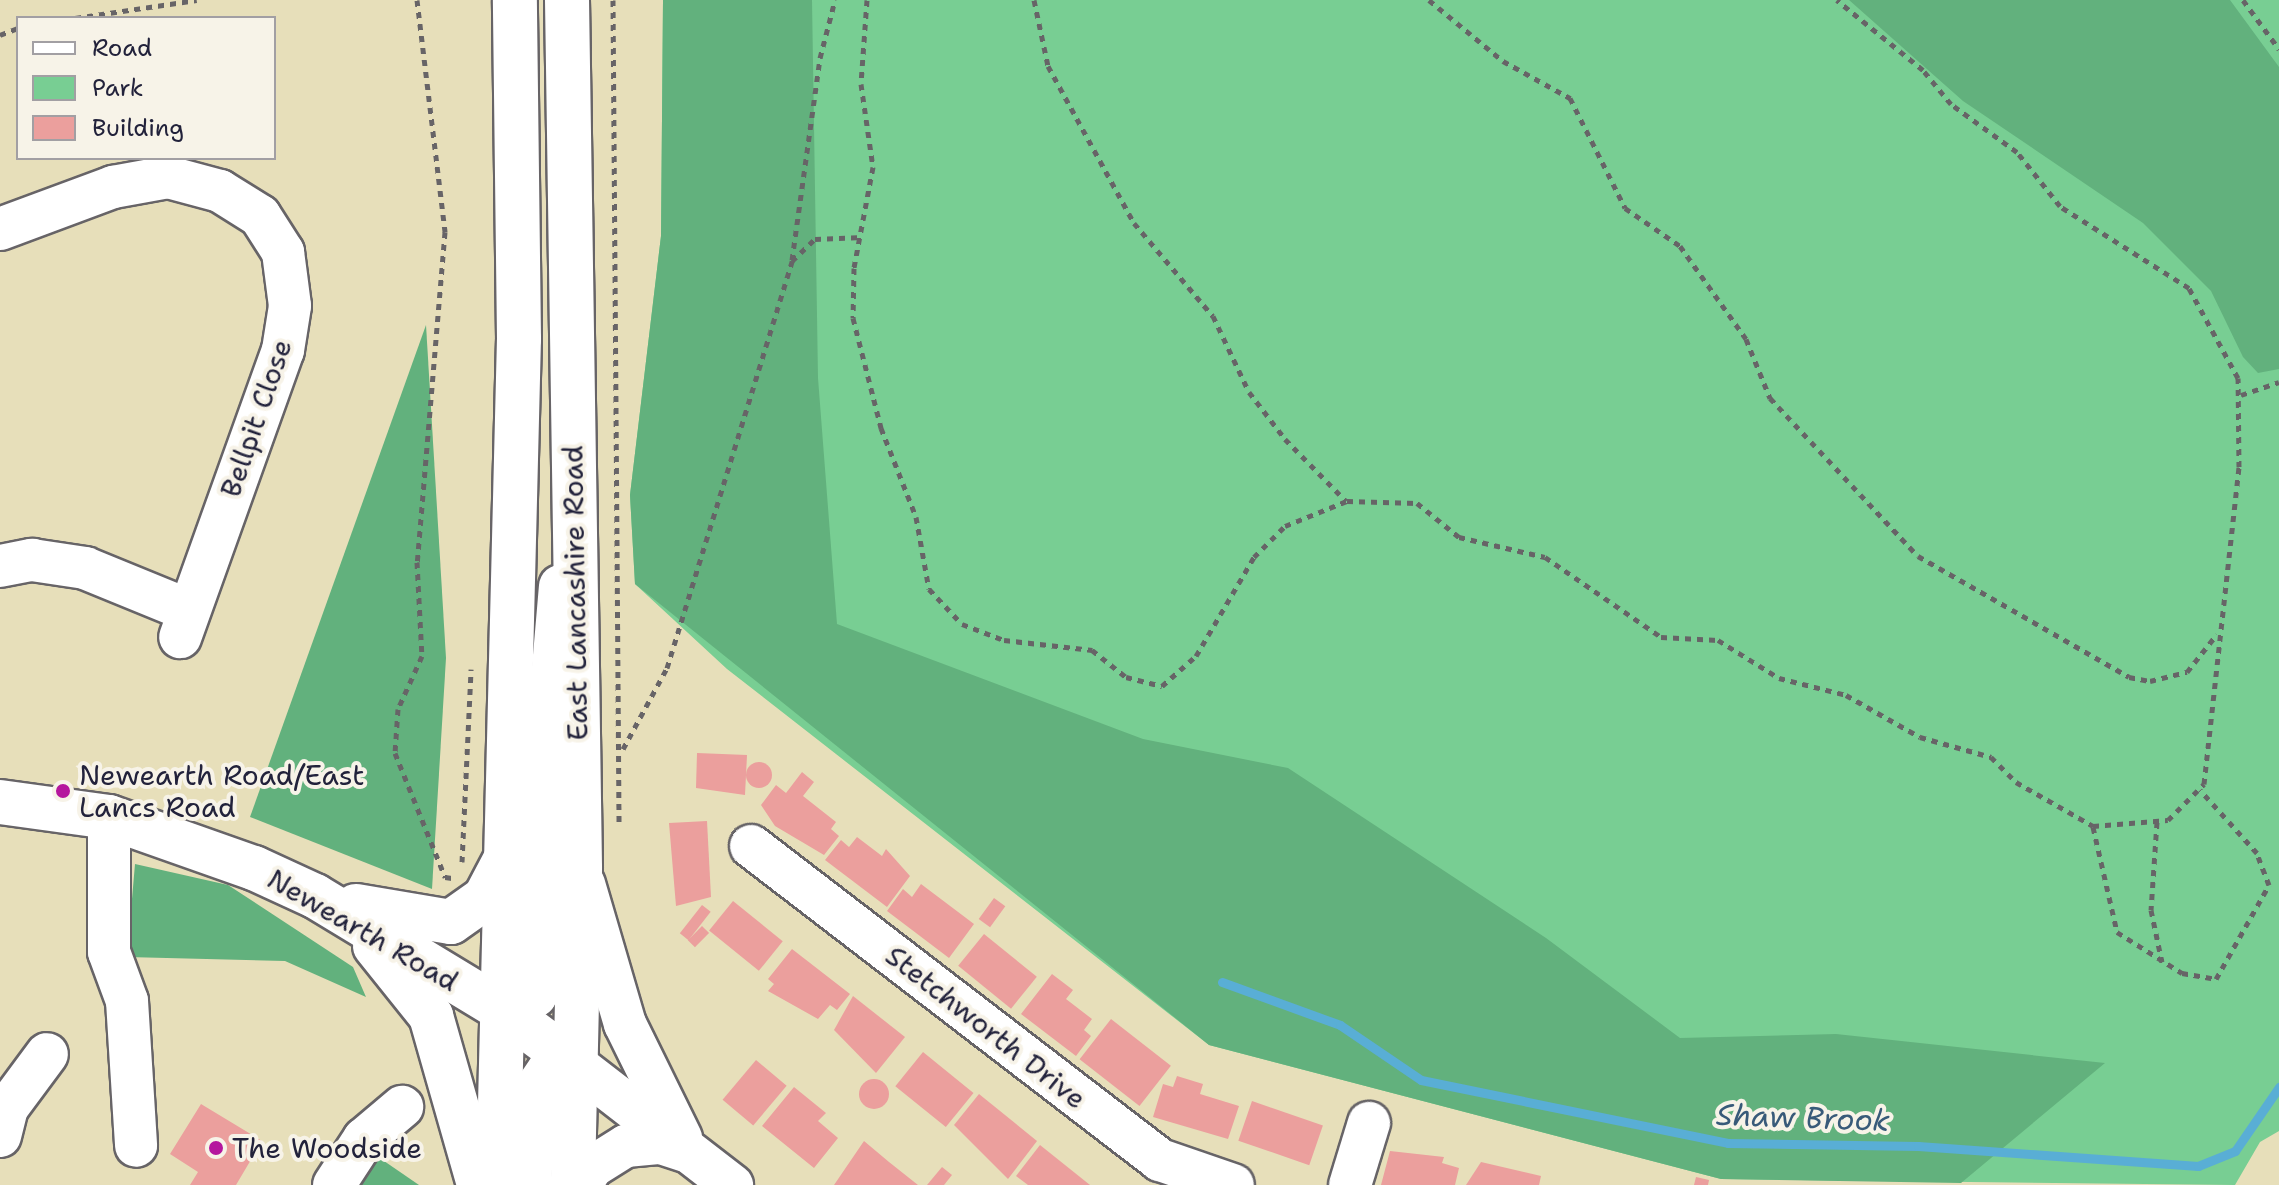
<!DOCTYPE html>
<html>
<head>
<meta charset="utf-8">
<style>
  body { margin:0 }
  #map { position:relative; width:2279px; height:1185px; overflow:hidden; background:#e7dfba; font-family:"Shantell Sans",sans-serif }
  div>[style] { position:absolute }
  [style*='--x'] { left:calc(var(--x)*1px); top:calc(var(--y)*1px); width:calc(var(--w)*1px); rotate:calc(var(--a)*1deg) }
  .green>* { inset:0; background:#78ce93 }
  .forest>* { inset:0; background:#62b17d }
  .stream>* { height:9px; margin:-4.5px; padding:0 4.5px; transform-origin:4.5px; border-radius:4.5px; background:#59aed5 }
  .building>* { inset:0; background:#eb9f9d; transform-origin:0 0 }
  .round { border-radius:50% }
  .path>* { height:5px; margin-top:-2.5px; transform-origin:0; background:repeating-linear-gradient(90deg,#676467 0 6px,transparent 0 12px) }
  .roads { filter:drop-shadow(2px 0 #676467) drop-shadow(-2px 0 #676467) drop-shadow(0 2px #676467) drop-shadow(0 -2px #676467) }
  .minor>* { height:42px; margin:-21px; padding:0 21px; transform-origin:21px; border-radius:21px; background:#fff }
  .major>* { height:44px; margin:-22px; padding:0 22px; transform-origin:22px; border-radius:22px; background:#fff }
  .highway>* { height:44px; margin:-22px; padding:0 22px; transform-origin:22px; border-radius:22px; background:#fff }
  .dots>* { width:22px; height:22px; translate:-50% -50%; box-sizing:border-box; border:4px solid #f7f3e8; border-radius:50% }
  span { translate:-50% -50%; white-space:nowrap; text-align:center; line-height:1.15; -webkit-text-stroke:8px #f7f3e8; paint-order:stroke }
  .street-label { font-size:28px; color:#22223b }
  .poi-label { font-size:28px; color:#22223b }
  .left { translate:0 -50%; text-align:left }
  .water-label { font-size:30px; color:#385a79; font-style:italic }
  .legend { position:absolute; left:16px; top:16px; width:260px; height:144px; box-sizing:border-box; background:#f7f3e8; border:2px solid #a29fa3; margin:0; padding:10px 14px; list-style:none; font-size:24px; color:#22223b }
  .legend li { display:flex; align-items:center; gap:16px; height:40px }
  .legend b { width:40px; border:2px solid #a29fa3 }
</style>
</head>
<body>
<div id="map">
  <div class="green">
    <div style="clip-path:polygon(663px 0,2279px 0,2279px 1131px,2260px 1142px,2235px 1185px,1721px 1179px,1209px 1045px,727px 669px,635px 584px,630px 495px,661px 236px)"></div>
  </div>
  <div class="forest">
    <div style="clip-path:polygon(663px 0,812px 0,818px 378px,837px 624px,1143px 739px,1288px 768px,1546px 938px,1680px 1038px,1836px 1034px,2105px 1063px,1961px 1183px,1721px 1179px,1209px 1045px,635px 584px,630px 495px,661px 236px)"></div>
    <div style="clip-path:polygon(1849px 0,2230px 0,2279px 67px,2279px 369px,2258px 373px,2243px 357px,2211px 291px,2143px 223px,1963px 101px)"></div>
    <div style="clip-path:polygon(426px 325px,446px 658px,432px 889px,250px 817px)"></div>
    <div style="clip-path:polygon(135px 864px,228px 885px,353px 967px,366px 997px,285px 961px,127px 957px)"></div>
    <div style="clip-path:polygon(368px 1150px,419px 1185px,346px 1185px)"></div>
  </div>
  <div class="stream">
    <div style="--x:1222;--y:982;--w:126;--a:20"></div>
    <div style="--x:1340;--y:1025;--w:98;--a:34.2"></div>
    <div style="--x:1421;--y:1080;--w:313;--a:11.6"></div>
    <div style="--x:1728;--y:1143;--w:190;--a:0.9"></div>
    <div style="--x:1918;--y:1146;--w:281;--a:4.1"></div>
    <div style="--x:2198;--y:1166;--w:40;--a:-22"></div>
    <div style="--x:2235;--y:1151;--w:78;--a:-55.5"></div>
  </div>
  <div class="building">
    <div style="clip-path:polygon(697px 753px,747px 755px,745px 795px,696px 788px)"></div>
    <div class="round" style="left:746px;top:762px;width:26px;height:26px"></div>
    <div style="clip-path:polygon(802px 772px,814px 782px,803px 796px,836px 822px,831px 829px,839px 836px,824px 855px,775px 826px,761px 805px,776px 785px,786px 793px)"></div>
    <div style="clip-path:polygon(707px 821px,711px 897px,676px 906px,669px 823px)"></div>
    <div style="clip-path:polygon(857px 837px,882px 856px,886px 849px,910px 876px,887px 907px,825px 860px,841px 840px,849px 847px)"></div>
    <div style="clip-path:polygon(921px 884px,974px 924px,949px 958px,887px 911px,903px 889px,912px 897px)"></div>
    <div style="left:994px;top:898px;width:14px;height:26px;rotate:36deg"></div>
    <div style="left:733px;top:901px;width:64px;height:38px;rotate:39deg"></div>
    <div style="left:702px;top:905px;width:11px;height:36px;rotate:38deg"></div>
    <div style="left:702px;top:926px;width:10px;height:20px;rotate:45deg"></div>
    <div style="left:984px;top:934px;width:68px;height:41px;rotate:39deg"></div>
    <div style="clip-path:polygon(792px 949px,850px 994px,837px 1010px,830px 1005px,818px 1019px,768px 991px,774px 984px,768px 979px)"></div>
    <div style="clip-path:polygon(1052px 974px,1073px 990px,1066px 999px,1092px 1019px,1084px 1030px,1091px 1036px,1076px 1056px,1021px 1014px)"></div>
    <div style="clip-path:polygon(853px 996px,905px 1037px,876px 1073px,834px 1030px)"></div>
    <div style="left:1111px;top:1019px;width:76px;height:51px;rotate:38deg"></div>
    <div style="left:923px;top:1052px;width:65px;height:44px;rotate:39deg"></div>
    <div style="left:756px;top:1060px;width:40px;height:52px;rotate:40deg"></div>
    <div style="clip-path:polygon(1177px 1076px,1203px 1084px,1200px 1094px,1239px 1106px,1228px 1139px,1153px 1117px,1163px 1084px,1173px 1087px)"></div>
    <div class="round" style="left:859px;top:1079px;width:30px;height:30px"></div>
    <div style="clip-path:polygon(794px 1087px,826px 1113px,818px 1121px,838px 1138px,814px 1168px,762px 1126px)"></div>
    <div style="clip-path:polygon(979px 1094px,1037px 1141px,1008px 1179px,954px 1125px)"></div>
    <div style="left:1252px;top:1101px;width:75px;height:42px;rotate:19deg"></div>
    <div style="clip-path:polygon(201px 1104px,262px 1141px,236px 1185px,190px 1185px,198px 1172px,170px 1154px)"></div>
    <div style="clip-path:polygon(864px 1141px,889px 1162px,918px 1185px,834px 1185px)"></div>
    <div style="clip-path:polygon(1040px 1145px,1090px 1185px,1028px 1185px,1016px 1176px)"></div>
    <div style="clip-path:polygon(1390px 1151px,1444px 1157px,1442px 1163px,1459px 1168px,1455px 1185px,1381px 1185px)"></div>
    <div style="clip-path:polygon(1481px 1162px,1541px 1176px,1539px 1185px,1466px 1185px)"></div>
    <div style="clip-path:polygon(942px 1167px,952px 1175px,944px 1185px,927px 1185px)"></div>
    <div style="clip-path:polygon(1696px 1177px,1709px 1180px,1708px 1185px,1694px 1185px)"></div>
  </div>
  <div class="path">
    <div style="--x:417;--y:0;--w:234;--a:83.1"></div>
    <div style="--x:445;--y:232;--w:331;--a:94.8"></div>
    <div style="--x:417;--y:562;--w:94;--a:87"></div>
    <div style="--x:422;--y:656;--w:58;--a:114.4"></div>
    <div style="--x:398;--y:709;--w:44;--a:93.9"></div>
    <div style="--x:395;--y:753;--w:134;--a:68"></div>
    <div style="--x:445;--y:877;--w:7;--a:8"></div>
    <div style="--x:613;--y:0;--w:823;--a:89.58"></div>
    <div style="--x:867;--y:0;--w:84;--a:94.1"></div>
    <div style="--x:861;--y:84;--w:84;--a:81.8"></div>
    <div style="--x:873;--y:167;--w:103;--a:100.7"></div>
    <div style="--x:854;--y:268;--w:50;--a:91.1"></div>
    <div style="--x:853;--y:318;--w:114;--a:75.7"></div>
    <div style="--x:881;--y:428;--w:96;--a:68.5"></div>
    <div style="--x:916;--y:517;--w:73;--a:79.8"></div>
    <div style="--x:929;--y:589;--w:48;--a:46.7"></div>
    <div style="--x:962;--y:624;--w:45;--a:20.9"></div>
    <div style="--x:1004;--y:640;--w:89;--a:6.5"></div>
    <div style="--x:1092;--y:650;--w:43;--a:38.5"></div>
    <div style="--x:1126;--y:677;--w:37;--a:14"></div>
    <div style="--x:1162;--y:686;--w:45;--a:-41.4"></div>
    <div style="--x:1196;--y:656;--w:115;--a:-59.6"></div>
    <div style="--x:1254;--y:557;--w:44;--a:-45"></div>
    <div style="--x:1285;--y:526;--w:67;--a:-22"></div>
    <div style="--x:1347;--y:501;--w:70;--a:1.6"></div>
    <div style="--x:1417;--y:503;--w:54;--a:39"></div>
    <div style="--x:1459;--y:537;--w:88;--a:13.1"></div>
    <div style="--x:1545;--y:557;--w:141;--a:34.6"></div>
    <div style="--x:1661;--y:637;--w:57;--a:3"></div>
    <div style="--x:1718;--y:640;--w:72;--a:31.9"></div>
    <div style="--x:1779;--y:678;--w:69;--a:14.2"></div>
    <div style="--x:1846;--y:695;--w:85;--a:29.6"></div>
    <div style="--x:1920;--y:737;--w:74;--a:15.7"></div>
    <div style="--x:1991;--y:757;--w:35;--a:45"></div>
    <div style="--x:2016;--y:782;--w:89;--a:29.7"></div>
    <div style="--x:2093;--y:826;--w:75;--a:-4.6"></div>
    <div style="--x:2168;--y:820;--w:51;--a:-45"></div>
    <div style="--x:2204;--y:784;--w:319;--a:-83.7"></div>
    <div style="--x:2239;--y:467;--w:89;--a:-90.6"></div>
    <div style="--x:2238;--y:378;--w:102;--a:-118.6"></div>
    <div style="--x:2189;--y:288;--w:153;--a:-147.6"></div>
    <div style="--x:2060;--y:206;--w:69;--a:-128.5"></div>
    <div style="--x:2017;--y:152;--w:82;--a:-144"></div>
    <div style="--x:1951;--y:104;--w:44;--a:-129.5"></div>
    <div style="--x:1923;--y:70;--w:111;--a:-140.9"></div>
    <div style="--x:1034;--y:0;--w:67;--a:78"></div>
    <div style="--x:1048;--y:66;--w:179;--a:61.3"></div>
    <div style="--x:1134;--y:223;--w:122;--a:49.7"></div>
    <div style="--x:1213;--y:316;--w:84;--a:64.7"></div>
    <div style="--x:1249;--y:392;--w:59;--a:52.5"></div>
    <div style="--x:1285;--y:439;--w:87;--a:45.5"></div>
    <div style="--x:1429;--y:0;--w:96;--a:39.5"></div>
    <div style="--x:1503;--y:61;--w:77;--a:28.9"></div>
    <div style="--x:1570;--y:98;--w:123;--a:63.4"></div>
    <div style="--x:1625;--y:208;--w:67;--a:34.6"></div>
    <div style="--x:1680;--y:246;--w:114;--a:54.6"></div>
    <div style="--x:1746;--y:339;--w:64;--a:67.9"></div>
    <div style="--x:1770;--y:398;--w:216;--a:46.9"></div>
    <div style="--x:1918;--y:556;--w:243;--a:29.8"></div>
    <div style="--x:2129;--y:677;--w:21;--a:11"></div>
    <div style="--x:2150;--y:681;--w:38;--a:-14"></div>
    <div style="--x:2187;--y:672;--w:48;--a:-51.7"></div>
    <div style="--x:2243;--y:0;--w:61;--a:53.7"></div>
    <div style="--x:75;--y:18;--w:123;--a:-8.4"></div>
    <div style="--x:0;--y:35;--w:19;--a:-21"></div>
    <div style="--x:792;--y:260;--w:204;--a:-82.1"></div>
    <div style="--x:820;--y:58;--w:60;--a:-75.5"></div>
    <div style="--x:2241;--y:395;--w:40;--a:-18.9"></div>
    <div style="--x:623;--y:749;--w:92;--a:-61.5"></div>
    <div style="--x:667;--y:668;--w:426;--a:-72.9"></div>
    <div style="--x:792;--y:261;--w:32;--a:-44"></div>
    <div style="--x:815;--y:239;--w:48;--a:-2.4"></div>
    <div style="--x:2157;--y:822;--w:88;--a:93.9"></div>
    <div style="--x:2151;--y:910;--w:53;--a:78.1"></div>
    <div style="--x:2093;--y:827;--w:108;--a:77.1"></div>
    <div style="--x:2117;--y:932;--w:77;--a:32.2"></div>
    <div style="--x:2182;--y:973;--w:35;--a:10"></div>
    <div style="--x:2216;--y:979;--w:108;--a:-60.6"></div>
    <div style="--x:2269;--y:885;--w:34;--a:-111"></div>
    <div style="--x:2257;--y:853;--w:85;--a:-132.1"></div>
    <div style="--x:462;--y:862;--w:193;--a:-87.3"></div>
  </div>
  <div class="roads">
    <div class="minor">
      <div style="--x:0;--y:229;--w:121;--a:-20.4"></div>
      <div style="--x:113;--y:187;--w:56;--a:-10.3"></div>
      <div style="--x:168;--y:177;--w:54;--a:15.1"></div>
      <div style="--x:220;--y:191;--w:47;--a:32"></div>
      <div style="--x:260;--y:216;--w:43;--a:57.4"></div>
      <div style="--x:283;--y:252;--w:54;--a:82.6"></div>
      <div style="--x:290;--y:306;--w:45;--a:99"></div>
      <div style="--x:283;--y:350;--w:305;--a:109.7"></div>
      <div style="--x:0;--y:566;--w:33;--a:-11"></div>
      <div style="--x:32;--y:560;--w:54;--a:8.6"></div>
      <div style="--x:85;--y:568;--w:111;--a:22.2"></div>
      <div style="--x:109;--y:817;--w:135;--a:90"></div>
      <div style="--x:109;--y:952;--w:52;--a:69.8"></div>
      <div style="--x:127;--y:1001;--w:145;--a:86.4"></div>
      <div style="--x:751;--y:846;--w:516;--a:37.51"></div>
      <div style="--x:1160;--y:1160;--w:77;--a:18.9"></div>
      <div style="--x:584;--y:884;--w:146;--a:73.7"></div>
      <div style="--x:625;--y:1024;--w:127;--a:63.8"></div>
      <div style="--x:0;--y:1136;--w:29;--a:-76"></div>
      <div style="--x:7;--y:1108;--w:67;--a:-53.5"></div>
      <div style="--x:334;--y:1185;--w:55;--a:-56.9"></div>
      <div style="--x:364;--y:1139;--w:50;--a:-40.1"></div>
      <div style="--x:530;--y:1185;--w:97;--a:-86.5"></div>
      <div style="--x:536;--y:1088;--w:23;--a:-56"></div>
      <div style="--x:549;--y:1069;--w:23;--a:-23"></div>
      <div style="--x:570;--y:1060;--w:205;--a:37.7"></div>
      <div style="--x:581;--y:1185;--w:21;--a:-59"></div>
      <div style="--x:592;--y:1167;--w:40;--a:-32"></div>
      <div style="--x:626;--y:1146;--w:35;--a:-5"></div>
      <div style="--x:661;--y:1143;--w:25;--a:18"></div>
      <div style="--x:1350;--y:1185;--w:65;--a:-73"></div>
    </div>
    <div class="major">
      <div style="--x:0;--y:802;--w:110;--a:7.8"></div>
      <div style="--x:109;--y:817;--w:154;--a:19.4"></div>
      <div style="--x:254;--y:868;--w:67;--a:24.7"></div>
      <div style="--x:315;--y:896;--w:220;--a:31.2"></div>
      <div style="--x:503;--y:1010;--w:84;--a:36.7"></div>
      <div style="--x:356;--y:906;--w:96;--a:9.6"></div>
      <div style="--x:451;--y:922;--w:42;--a:-35.2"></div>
      <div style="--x:485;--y:898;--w:45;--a:-62.3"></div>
      <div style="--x:375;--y:946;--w:90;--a:51.3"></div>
      <div style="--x:431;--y:1016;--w:176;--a:74.1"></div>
      <div style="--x:503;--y:1010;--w:35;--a:-25"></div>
      <div style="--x:535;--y:995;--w:19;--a:-74"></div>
      <div style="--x:540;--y:977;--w:216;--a:-88.4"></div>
      <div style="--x:546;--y:761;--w:175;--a:-85.1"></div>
    </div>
    <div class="highway">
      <div style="--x:567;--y:0;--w:869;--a:89.14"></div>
      <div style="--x:580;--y:869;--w:316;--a:91.3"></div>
      <div style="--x:498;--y:1185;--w:846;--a:-88.58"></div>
      <div style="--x:519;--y:339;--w:339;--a:-90.7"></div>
    </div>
  </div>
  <div class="dots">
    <div style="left:63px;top:791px;background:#b5179e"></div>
    <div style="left:216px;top:1148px;background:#b5179e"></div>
  </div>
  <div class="street-label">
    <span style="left:256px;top:418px;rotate:-71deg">Bellpit Close</span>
    <span style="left:575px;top:593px;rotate:-91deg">East Lancashire Road</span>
    <span style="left:363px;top:930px;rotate:30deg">Newearth Road</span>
    <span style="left:986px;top:1027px;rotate:38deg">Stetchworth Drive</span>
  </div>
  <div class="poi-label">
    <span class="left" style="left:79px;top:791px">Newearth Road/East<br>Lancs Road</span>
    <span class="left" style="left:232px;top:1148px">The Woodside</span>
  </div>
  <div class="water-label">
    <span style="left:1803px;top:1118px;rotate:2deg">Shaw Brook</span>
  </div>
  <ul class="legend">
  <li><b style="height:10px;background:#fff"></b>Road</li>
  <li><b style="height:22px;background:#78ce93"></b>Park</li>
  <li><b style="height:22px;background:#eb9f9d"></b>Building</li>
  </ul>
</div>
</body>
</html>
